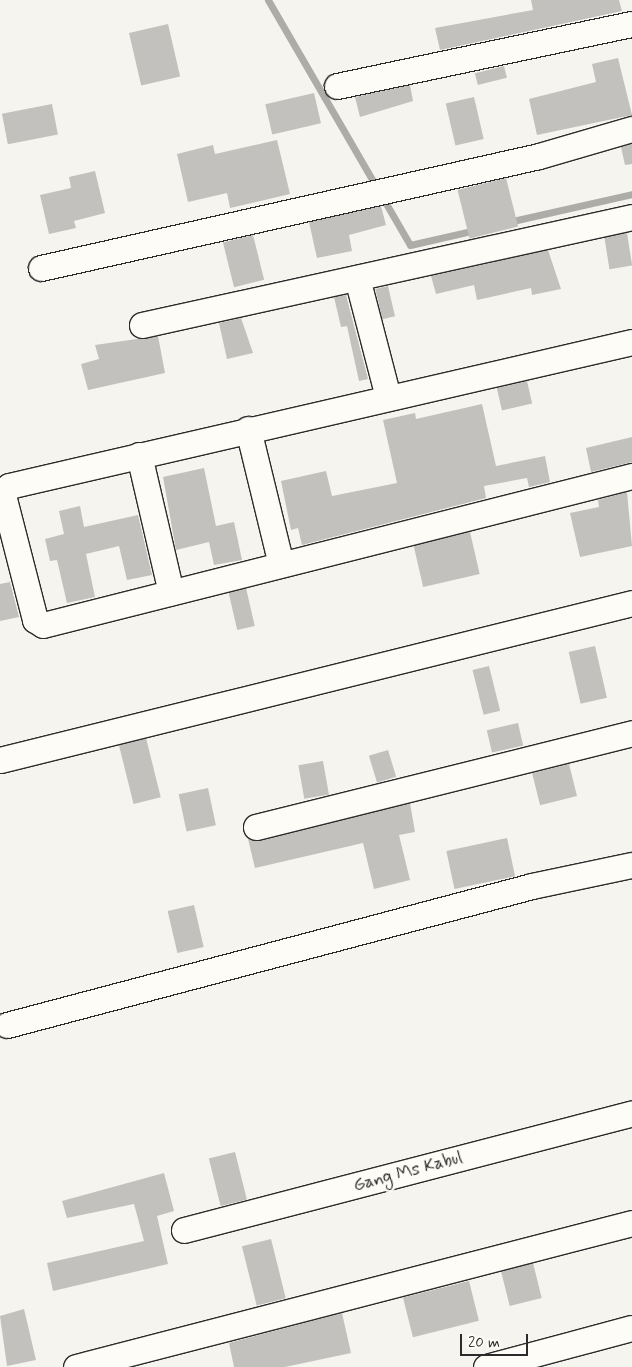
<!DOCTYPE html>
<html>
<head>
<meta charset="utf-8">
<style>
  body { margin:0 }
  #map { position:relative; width:632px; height:1367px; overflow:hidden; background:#f5f4ef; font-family:Mynerve,sans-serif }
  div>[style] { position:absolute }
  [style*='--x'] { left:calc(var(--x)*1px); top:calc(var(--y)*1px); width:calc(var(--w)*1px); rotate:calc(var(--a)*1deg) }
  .stream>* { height:7px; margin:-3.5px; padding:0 3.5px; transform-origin:3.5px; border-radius:3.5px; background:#adaca9 }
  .building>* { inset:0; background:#c2c1be; transform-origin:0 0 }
  .roads { filter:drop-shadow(1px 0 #2b2b2b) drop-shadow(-1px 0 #2b2b2b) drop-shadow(0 1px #2b2b2b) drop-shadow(0 -1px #2b2b2b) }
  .street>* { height:25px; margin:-12.5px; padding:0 12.5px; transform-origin:12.5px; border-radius:12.5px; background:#fdfcf7 }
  span { translate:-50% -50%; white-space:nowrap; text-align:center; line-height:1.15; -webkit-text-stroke:5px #fdfcf7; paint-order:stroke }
  .street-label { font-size:18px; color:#2b2b2b }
  .scale { position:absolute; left:460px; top:1334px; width:68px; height:22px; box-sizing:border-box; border:2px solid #2b2b2b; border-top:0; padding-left:6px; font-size:15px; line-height:18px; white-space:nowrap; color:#2b2b2b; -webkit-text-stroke:4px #fdfcf7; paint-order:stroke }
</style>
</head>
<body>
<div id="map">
  <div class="stream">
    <div style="--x:268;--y:0;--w:283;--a:59.9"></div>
    <div style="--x:410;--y:245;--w:68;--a:-12.8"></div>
    <div style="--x:508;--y:222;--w:127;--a:-12.7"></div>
  </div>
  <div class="building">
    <div style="clip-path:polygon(531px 0,619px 0,622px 11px,440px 50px,435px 28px,533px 10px)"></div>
    <div style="left:168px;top:24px;width:54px;height:40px;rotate:77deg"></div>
    <div style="clip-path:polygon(618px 58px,632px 115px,537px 135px,529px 99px,596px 82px,592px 64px)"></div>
    <div style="left:504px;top:66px;width:12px;height:30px;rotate:76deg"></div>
    <div style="clip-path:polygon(410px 85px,413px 101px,360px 117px,355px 97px)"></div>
    <div style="left:314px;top:93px;width:31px;height:50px;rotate:77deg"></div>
    <div style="left:474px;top:97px;width:43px;height:29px;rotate:77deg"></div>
    <div style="left:52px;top:104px;width:31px;height:51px;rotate:79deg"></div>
    <div style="clip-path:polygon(277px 140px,290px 194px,230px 208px,227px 193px,188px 202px,177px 154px,213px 145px,215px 154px)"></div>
    <div style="clip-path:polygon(632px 144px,632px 164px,625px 165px,621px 147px)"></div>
    <div style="clip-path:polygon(95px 171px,105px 213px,74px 221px,76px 228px,49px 234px,40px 195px,71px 188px,69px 177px)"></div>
    <div style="left:506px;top:178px;width:50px;height:50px;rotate:76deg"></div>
    <div style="clip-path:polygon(381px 206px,386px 225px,349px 235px,352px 251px,317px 258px,309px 222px)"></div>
    <div style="left:627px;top:233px;width:33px;height:23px;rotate:81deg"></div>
    <div style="left:253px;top:235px;width:46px;height:31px;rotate:76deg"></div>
    <div style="clip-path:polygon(548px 250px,561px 289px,532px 295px,531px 288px,477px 300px,474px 285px,436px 294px,431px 276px)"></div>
    <div style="left:388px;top:286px;width:31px;height:13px;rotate:77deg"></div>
    <div style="clip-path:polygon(346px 295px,368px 379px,359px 381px,347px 326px,341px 327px,334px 297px)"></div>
    <div style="clip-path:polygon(241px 318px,253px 353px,227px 359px,219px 323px)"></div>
    <div style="clip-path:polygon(158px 336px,165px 373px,88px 390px,81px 364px,99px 359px,95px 345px)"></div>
    <div style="left:527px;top:381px;width:23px;height:31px;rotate:77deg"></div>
    <div style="clip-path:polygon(482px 404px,496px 466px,545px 456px,550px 482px,529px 487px,527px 478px,484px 486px,486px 498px,302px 545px,298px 528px,291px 530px,281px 481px,326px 471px,332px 496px,397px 483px,383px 420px,415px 413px,416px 419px)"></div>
    <div style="clip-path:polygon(632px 437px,632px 462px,591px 472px,586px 448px)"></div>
    <div style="clip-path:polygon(204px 468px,216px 526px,234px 522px,242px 560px,214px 565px,209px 542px,176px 550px,163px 477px)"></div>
    <div style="clip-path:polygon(627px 492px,632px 546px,580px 557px,570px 513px,599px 507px,598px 500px)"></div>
    <div style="clip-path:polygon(80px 506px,84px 527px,138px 515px,152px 575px,127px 580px,119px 546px,86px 554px,95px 597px,67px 603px,57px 560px,50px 561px,45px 539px,64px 534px,59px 511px)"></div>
    <div style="left:470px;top:532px;width:43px;height:58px;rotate:77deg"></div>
    <div style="clip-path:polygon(10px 582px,19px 617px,0 621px,0 584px)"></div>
    <div style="left:246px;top:588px;width:39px;height:18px;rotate:77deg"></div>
    <div style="left:595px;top:646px;width:53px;height:27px;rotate:77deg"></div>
    <div style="left:489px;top:666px;width:46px;height:17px;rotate:76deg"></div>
    <div style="left:518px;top:723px;width:23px;height:32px;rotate:77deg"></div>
    <div style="left:146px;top:738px;width:61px;height:28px;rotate:76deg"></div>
    <div style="left:388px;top:750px;width:28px;height:20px;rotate:73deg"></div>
    <div style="left:323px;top:761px;width:34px;height:25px;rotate:80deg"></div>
    <div style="left:569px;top:764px;width:33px;height:38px;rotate:76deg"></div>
    <div style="left:208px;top:788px;width:38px;height:30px;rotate:78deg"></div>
    <div style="clip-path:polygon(410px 803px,415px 832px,399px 835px,410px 880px,374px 889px,363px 843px,255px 868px,248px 839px,259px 841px)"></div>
    <div style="left:507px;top:838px;width:39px;height:62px;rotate:78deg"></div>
    <div style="left:194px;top:905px;width:43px;height:27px;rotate:77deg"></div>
    <div style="left:235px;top:1152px;width:49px;height:27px;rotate:76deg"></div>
    <div style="clip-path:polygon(164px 1173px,174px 1211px,157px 1216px,168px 1264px,53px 1291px,47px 1263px,144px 1241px,134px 1204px,67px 1218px,62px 1201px)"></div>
    <div style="left:271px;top:1239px;width:61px;height:30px;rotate:76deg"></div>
    <div style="left:533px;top:1263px;width:36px;height:33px;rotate:76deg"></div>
    <div style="left:469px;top:1281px;width:41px;height:68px;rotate:76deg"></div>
    <div style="clip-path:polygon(24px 1309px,36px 1360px,7px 1366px,0 1316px)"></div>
    <div style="clip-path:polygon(342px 1313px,351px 1353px,285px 1367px,234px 1367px,229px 1343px)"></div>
  </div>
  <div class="roads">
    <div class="street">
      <div style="--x:337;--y:86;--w:301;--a:-11.9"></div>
      <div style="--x:41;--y:268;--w:510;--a:-12.67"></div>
      <div style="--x:539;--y:156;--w:97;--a:-16.2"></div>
      <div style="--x:357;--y:278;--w:123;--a:75.4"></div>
      <div style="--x:142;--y:325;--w:502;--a:-12.43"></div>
      <div style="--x:632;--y:342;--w:639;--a:166.99"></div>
      <div style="--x:9;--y:486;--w:11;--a:124"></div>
      <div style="--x:3;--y:495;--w:129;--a:75.6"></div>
      <div style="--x:35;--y:620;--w:9;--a:32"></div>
      <div style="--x:43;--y:625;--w:608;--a:-14.2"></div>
      <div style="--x:248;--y:429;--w:139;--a:76.3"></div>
      <div style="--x:139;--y:455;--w:141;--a:76.9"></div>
      <div style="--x:0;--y:760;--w:651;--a:-13.95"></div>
      <div style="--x:256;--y:827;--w:388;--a:-14"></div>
      <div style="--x:7;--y:1025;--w:543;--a:-14.83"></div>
      <div style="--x:532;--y:886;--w:102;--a:-11.9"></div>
      <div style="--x:184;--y:1230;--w:463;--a:-14.6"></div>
      <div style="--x:76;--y:1367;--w:574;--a:-14.52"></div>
      <div style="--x:486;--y:1367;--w:151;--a:-15"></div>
    </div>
  </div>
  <div class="street-label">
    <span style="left:408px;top:1172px;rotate:-15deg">Gang Ms Kabul</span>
  </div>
  <div class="scale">20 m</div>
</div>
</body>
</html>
